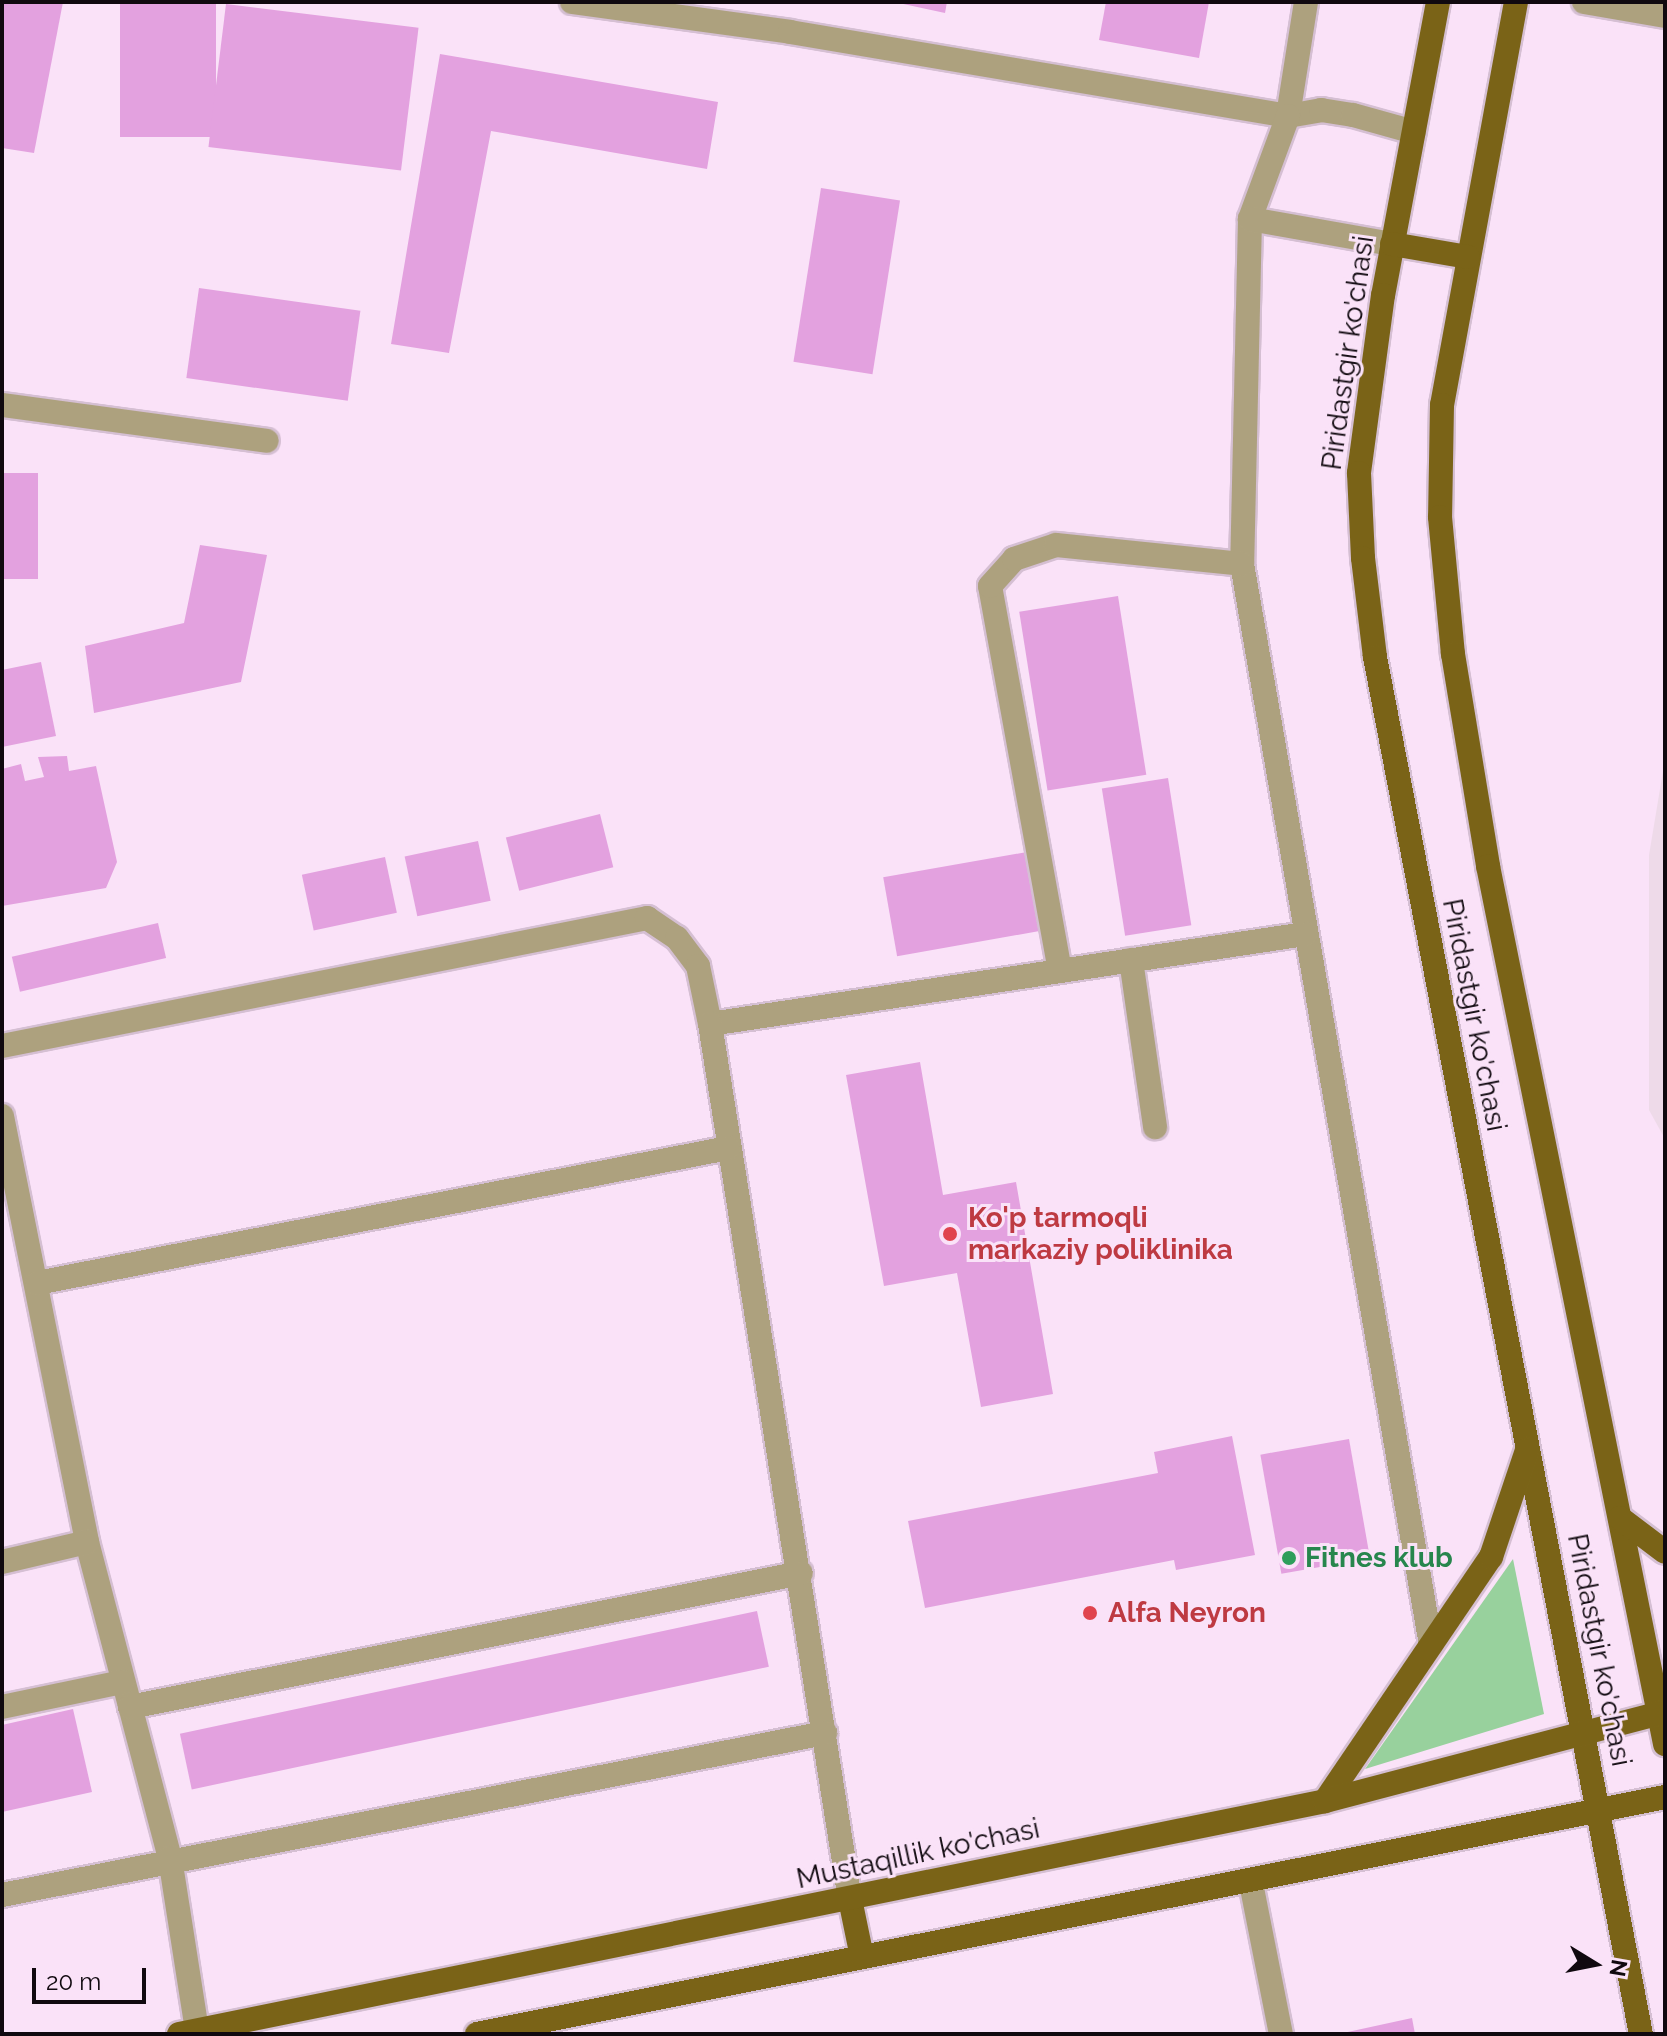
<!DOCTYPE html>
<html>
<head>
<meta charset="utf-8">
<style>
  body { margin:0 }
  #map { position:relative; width:1667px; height:2036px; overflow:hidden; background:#fae2f8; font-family:Raleway,sans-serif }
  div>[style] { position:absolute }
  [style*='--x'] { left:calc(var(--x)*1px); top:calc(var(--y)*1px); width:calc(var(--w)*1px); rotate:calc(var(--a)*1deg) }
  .education>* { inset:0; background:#eedae9 }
  .green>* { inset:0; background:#98d19d }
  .building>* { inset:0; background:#e3a1df; transform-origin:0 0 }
  .roads { filter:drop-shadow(2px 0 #d5bfd3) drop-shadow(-2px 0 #d5bfd3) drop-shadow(0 2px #d5bfd3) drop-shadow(0 -2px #d5bfd3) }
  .minor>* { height:24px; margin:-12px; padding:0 12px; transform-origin:12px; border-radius:12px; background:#ada17e }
  .major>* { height:24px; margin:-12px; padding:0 12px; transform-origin:12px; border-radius:12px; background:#7a6317 }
  .dots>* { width:22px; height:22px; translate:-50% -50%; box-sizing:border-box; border:4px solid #fae2f8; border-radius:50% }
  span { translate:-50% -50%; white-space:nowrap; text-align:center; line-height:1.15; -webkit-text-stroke:6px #fae2f8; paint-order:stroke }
  .street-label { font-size:28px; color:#10090f }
  .health-label { font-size:28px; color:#be3a42; font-weight:700 }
  .left { translate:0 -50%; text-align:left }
  .leisure-label { font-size:28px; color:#27864d; font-weight:700 }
  .frame { position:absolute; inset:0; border:4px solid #10090f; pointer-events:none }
  .north { position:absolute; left:1555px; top:1924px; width:80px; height:80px; -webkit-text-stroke:6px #fae2f8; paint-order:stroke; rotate:100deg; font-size:22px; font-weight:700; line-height:32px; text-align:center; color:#10090f }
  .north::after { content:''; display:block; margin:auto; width:28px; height:36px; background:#10090f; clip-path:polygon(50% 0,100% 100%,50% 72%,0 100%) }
  .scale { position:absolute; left:32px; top:1968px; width:114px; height:36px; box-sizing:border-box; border:4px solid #10090f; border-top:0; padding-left:10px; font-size:24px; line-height:28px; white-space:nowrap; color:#10090f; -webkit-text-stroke:6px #fae2f8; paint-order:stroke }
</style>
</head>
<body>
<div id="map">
  <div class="education">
    <div style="clip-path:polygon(1665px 759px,1665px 1139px,1649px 1110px,1649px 855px)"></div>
  </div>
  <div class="green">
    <div style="clip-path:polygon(1513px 1559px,1544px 1714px,1365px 1769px)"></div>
  </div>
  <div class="building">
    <div style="clip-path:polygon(2px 2px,63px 2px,34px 153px,2px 148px)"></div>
    <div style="left:120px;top:2px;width:96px;height:135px"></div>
    <div style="clip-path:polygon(894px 2px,947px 2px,945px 13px)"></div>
    <div style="clip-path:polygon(1106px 2px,1209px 2px,1199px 58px,1099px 40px)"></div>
    <div style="left:226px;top:4px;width:194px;height:144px;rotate:7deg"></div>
    <div style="clip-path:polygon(440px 54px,718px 102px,707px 169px,491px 131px,449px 353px,391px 344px)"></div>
    <div style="left:821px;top:188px;width:80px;height:176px;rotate:9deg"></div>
    <div style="left:199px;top:288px;width:163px;height:91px;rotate:8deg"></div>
    <div style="left:2px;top:473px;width:36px;height:106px"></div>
    <div style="clip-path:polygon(200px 545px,267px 555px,241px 682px,94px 713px,85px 646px,184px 623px)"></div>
    <div style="left:1118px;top:596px;width:181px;height:100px;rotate:81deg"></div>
    <div style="clip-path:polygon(41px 662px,56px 736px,2px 747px,2px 670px)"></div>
    <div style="clip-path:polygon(67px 756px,69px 771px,96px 766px,117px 862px,106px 888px,2px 906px,2px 769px,21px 764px,25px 781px,44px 777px,38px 757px)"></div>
    <div style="left:1168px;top:778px;width:149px;height:67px;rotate:81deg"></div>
    <div style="left:600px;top:814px;width:55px;height:97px;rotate:76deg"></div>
    <div style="left:478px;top:841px;width:61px;height:75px;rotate:78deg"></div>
    <div style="left:1027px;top:852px;width:80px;height:146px;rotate:80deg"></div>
    <div style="left:385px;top:857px;width:57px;height:85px;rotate:78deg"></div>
    <div style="left:158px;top:923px;width:36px;height:150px;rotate:77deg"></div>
    <div style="clip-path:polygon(920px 1062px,943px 1195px,1016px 1182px,1053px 1394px,981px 1407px,957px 1273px,884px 1286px,846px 1075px)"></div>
    <div style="clip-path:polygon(1232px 1436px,1255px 1555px,1176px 1570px,1174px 1560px,925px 1608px,908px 1521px,1158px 1473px,1154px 1452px)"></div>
    <div style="left:1349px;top:1439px;width:121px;height:90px;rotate:80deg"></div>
    <div style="left:757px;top:1611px;width:57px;height:590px;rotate:78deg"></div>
    <div style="clip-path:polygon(73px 1709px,92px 1792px,2px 1812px,2px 1725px)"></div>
    <div style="clip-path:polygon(1412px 2018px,1415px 2034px,1343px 2034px,1343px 2033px)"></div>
  </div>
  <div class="roads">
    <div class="minor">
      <div style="--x:572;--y:2;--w:220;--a:7.8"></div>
      <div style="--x:790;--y:32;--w:505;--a:9.57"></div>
      <div style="--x:1288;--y:116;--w:34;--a:-10"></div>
      <div style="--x:1321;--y:110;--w:32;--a:9"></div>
      <div style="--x:1353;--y:115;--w:63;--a:15.6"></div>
      <div style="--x:1306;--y:2;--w:115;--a:99"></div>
      <div style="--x:1288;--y:116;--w:110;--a:110.3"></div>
      <div style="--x:1250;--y:219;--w:345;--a:91.3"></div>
      <div style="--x:1242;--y:564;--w:1097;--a:80.08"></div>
      <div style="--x:1584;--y:2;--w:82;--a:9.8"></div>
      <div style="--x:1250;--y:219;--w:144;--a:10"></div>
      <div style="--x:2;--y:405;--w:267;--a:7.7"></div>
      <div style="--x:1131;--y:960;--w:169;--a:81.8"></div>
      <div style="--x:1060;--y:971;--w:391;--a:-100.3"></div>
      <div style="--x:990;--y:586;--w:36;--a:-48"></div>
      <div style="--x:1014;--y:559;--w:44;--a:-18.4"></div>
      <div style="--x:1056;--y:545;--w:187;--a:5.8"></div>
      <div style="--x:710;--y:1024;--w:602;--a:-8.6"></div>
      <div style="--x:2;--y:1046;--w:658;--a:-11.22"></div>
      <div style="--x:647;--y:918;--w:36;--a:34"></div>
      <div style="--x:677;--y:938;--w:35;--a:53"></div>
      <div style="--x:698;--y:966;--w:59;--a:78.3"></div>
      <div style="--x:710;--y:1024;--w:886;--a:80.91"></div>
      <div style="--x:2;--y:1116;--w:434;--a:78.7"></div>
      <div style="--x:87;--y:1542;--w:327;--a:75.3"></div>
      <div style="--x:170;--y:1858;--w:174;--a:81.1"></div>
      <div style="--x:37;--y:1283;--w:704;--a:-11.05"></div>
      <div style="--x:2;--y:1562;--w:87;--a:-13.2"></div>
      <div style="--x:2;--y:1707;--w:123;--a:-11.8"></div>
      <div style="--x:130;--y:1707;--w:684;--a:-11.29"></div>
      <div style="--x:1251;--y:1883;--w:154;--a:78.8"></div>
      <div style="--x:2;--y:1895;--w:839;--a:-11.14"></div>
    </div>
    <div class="major">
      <div style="--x:1438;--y:2;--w:298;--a:100.6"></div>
      <div style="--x:1383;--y:295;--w:180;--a:97.7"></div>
      <div style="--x:1359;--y:473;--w:85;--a:87.3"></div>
      <div style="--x:1363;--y:558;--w:100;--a:83.1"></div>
      <div style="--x:1375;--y:657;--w:1402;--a:79.07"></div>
      <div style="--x:1516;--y:2;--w:410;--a:100.4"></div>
      <div style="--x:1442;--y:405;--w:112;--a:91"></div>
      <div style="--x:1440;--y:517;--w:138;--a:84.6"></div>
      <div style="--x:1453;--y:654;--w:215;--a:80.6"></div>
      <div style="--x:1488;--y:866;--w:896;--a:78.6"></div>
      <div style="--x:1392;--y:244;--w:77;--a:9.7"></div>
      <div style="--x:1620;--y:1518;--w:56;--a:37.1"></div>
      <div style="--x:1325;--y:1801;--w:295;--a:-55.8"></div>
      <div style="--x:1491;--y:1557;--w:113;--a:-71.4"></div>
      <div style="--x:850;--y:1899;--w:59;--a:78.3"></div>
      <div style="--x:179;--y:2034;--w:1169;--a:-11.49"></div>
      <div style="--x:1325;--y:1801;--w:351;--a:-14.7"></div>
      <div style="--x:477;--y:2034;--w:1211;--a:-11.28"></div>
    </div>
  </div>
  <div class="dots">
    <div style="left:950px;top:1234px;background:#e0444e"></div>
    <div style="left:1289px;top:1558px;background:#2e9e5b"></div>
    <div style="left:1090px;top:1613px;background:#e0444e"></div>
  </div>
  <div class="street-label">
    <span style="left:1348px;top:353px;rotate:-82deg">Piridastgir ko'chasi</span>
    <span style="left:1474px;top:1015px;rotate:79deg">Piridastgir ko'chasi</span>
    <span style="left:1599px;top:1650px;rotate:79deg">Piridastgir ko'chasi</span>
    <span style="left:918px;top:1854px;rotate:-12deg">Mustaqillik ko'chasi</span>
  </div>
  <div class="health-label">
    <span class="left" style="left:968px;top:1234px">Ko'p tarmoqli<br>markaziy poliklinika</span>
    <span class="left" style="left:1108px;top:1613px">Alfa Neyron</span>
  </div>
  <div class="leisure-label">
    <span class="left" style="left:1305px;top:1558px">Fitnes klub</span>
  </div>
  <div class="frame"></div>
  <div class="north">N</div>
  <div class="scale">20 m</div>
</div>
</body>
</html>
